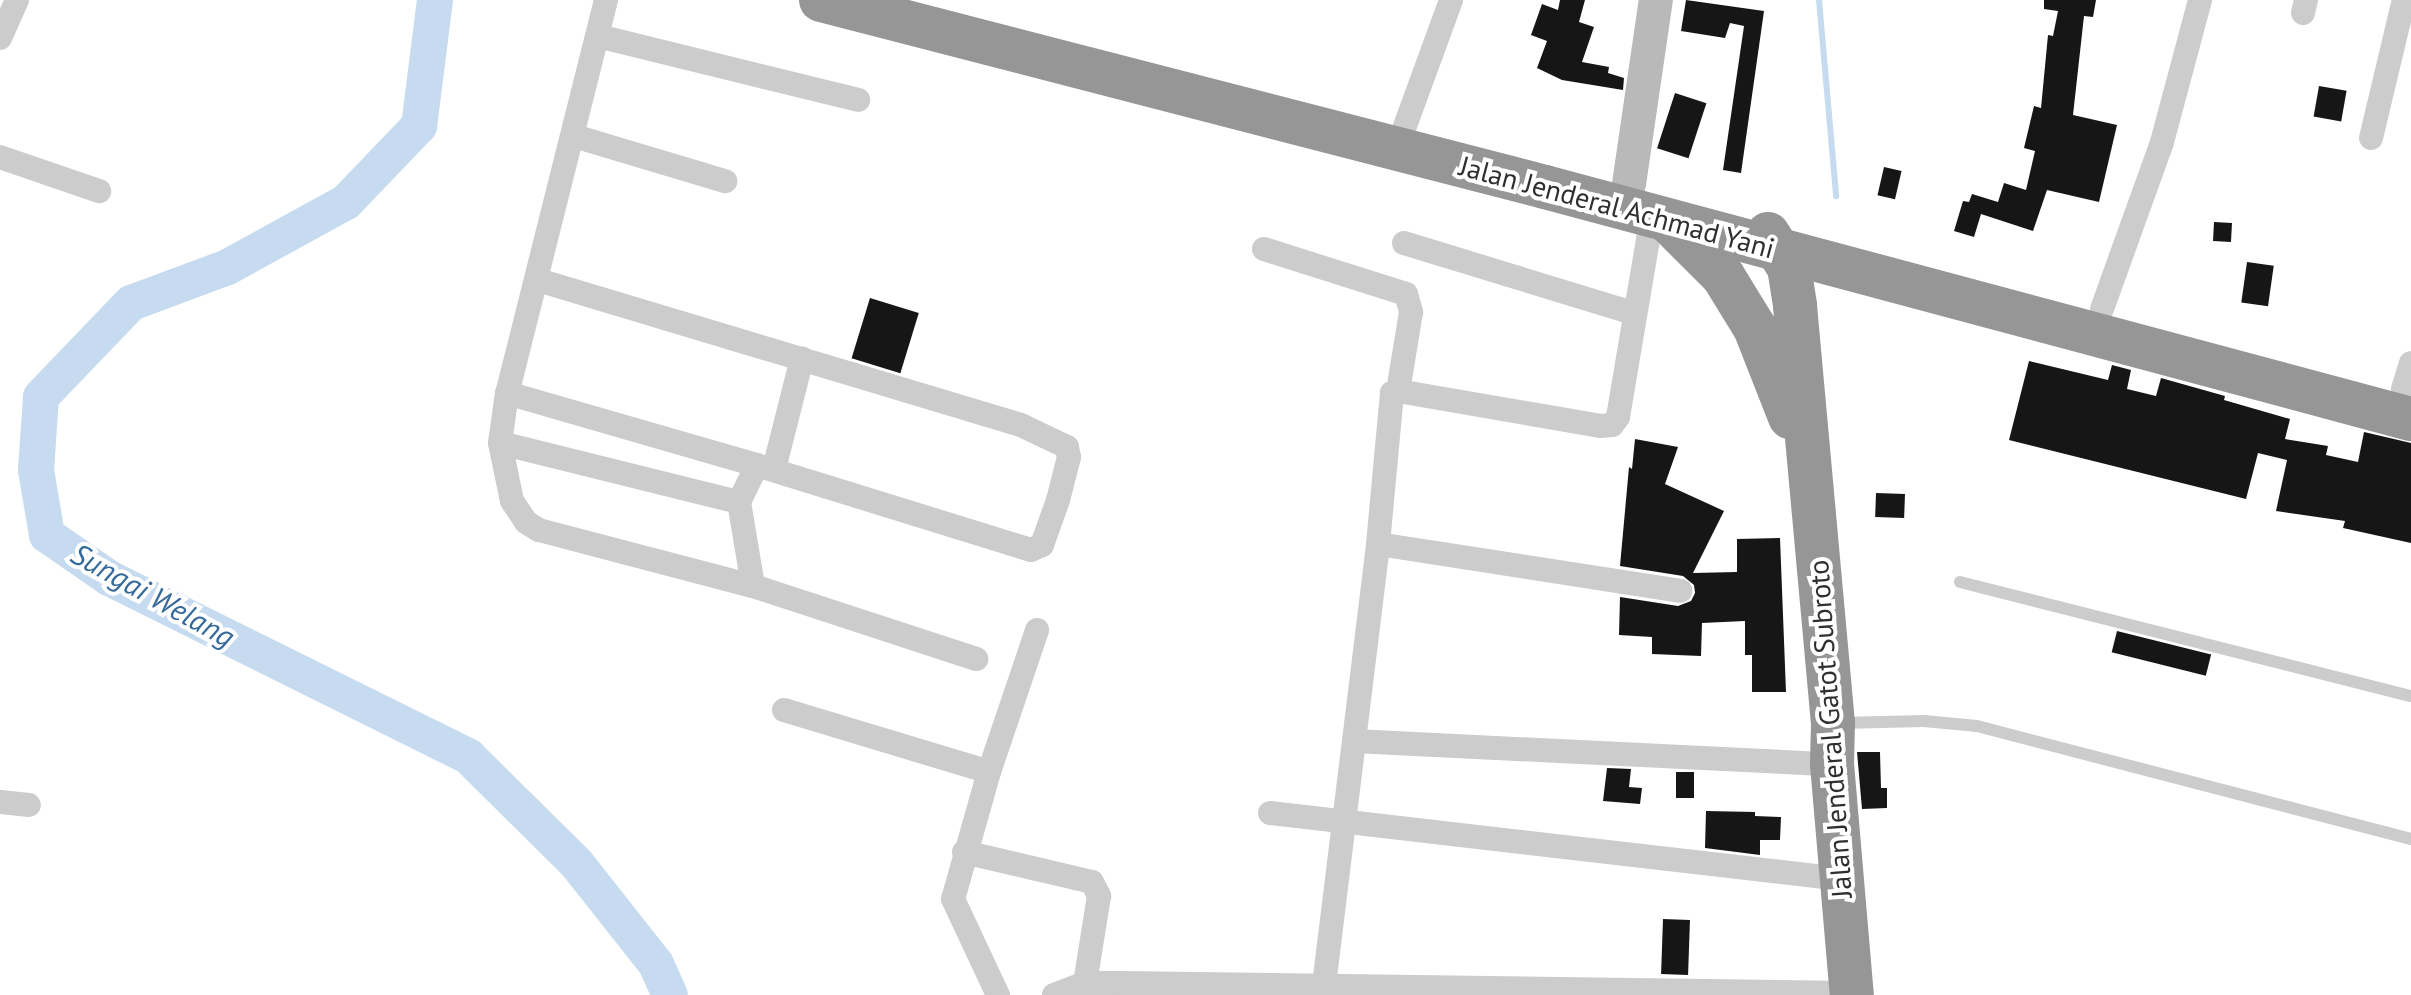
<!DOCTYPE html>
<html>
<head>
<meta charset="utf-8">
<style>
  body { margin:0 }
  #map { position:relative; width:2411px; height:995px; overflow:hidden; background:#fff; font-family:"PT Sans",sans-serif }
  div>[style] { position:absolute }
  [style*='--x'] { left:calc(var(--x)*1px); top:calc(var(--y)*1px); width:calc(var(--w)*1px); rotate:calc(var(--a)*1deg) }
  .stream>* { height:6px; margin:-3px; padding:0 3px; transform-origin:3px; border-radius:3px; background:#c6dbef }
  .river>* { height:36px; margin:-18px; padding:0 18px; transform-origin:18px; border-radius:18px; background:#c6dbef }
  .building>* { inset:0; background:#161616; transform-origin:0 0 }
  .lane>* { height:12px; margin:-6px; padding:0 6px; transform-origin:6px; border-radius:6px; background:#ccc }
  .street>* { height:24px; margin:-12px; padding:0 12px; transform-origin:12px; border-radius:12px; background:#ccc }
  .secondary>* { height:34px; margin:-17px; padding:0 17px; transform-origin:17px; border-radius:17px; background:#b9b9b9 }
  .highway>* { height:44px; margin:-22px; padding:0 22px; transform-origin:22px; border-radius:22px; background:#969696 }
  span { translate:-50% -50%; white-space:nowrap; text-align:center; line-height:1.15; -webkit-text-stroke:8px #fff; paint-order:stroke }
  .street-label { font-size:28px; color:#2f2f2f }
  .water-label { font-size:30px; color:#35699a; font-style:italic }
</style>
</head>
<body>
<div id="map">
  <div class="stream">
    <div style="--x:1819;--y:0;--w:197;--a:85"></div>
  </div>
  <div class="river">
    <div style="--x:435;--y:0;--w:127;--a:97.2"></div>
    <div style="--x:419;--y:126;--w:105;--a:133.8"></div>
    <div style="--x:346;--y:202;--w:135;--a:151.2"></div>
    <div style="--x:228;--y:267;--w:103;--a:159.6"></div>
    <div style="--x:131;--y:303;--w:130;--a:133.8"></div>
    <div style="--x:41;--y:397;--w:73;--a:93.9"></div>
    <div style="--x:36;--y:470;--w:66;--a:80.4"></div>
    <div style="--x:47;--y:535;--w:75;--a:34.7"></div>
    <div style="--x:109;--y:578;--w:402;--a:26.4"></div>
    <div style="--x:469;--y:757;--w:152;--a:44.7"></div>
    <div style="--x:577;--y:864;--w:127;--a:51.7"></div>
    <div style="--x:656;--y:964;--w:34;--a:66"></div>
  </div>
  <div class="building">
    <div style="clip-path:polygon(1560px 0,1585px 0,1579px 22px,1594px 27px,1582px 62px,1609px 67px,1608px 73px,1624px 78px,1623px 90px,1562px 80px,1537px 68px,1547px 41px,1531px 35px,1542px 4px,1558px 10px)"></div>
    <div style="clip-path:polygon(1686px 0,1764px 11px,1741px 173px,1723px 170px,1744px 26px,1730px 23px,1725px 38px,1681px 31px)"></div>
    <div style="clip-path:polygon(2044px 0,2096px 0,2093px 17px,2084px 16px,2073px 115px,2117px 125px,2099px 202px,2047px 190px,2033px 231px,1981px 214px,1974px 237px,1954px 231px,1963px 201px,1969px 202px,1972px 194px,1998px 202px,2004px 183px,2026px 190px,2035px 151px,2024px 148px,2034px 106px,2041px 108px,2048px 35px,2053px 36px,2058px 11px,2044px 9px)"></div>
    <div style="left:2319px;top:86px;width:28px;height:31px;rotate:10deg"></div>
    <div style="left:1675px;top:93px;width:33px;height:58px;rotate:18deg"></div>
    <div style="left:1884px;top:167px;width:18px;height:29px;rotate:13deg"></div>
    <div style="left:2214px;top:222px;width:18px;height:19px;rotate:3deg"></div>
    <div style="left:2247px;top:262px;width:27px;height:41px;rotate:8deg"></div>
    <div style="left:870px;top:298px;width:51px;height:63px;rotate:17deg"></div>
    <div style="clip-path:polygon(2029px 361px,2108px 380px,2112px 365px,2131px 370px,2127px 389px,2156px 396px,2161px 378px,2225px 396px,2224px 400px,2290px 419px,2285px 439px,2328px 446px,2326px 455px,2358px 462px,2364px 432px,2411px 443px,2411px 543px,2343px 528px,2345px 521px,2276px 511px,2287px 460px,2258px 453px,2246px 499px,2009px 440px)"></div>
    <div style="clip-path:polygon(1635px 439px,1678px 447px,1665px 484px,1724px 511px,1693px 573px,1737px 572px,1737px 539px,1780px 538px,1786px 692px,1752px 692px,1752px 655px,1745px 655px,1745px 621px,1702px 623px,1701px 656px,1652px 654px,1652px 637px,1619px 635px,1620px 597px,1678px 606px,1691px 601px,1695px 593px,1694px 585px,1683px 576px,1620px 566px,1629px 467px,1632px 469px)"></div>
    <div style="left:1876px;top:493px;width:29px;height:24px;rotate:2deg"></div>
    <div style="left:2117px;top:631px;width:97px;height:22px;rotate:14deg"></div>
    <div style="clip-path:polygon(1857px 752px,1880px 752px,1881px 788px,1887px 788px,1887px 808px,1862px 809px)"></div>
    <div style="clip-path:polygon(1607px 768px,1631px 769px,1629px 787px,1642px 788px,1640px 804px,1603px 801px)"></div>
    <div style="left:1676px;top:772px;width:18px;height:26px"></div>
    <div style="clip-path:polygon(1706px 811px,1755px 812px,1755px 816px,1781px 817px,1780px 840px,1760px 840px,1760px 855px,1705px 848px)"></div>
    <div style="left:1663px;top:919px;width:27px;height:55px;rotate:2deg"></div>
  </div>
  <div class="lane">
    <div style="--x:1960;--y:582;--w:465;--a:14.2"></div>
    <div style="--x:1840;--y:723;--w:84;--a:-1.4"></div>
    <div style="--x:1924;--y:721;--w:53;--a:5.4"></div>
    <div style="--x:1977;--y:726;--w:448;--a:14.6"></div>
  </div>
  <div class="street">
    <div style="--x:606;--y:0;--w:405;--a:104.1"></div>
    <div style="--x:507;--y:393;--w:50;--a:98"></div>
    <div style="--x:500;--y:443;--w:59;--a:78.3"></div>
    <div style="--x:512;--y:501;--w:25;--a:56"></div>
    <div style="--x:526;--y:522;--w:15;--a:32"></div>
    <div style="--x:539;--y:530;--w:221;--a:14.7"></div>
    <div style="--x:753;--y:586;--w:235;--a:18.1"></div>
    <div style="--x:2303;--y:13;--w:13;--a:-77"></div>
    <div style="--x:598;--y:36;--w:268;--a:13.8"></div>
    <div style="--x:0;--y:38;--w:42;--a:-65.9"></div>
    <div style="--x:1405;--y:126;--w:134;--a:-69.9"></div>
    <div style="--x:574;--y:136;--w:158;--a:16.6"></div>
    <div style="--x:2371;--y:138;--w:142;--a:-76.6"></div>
    <div style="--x:0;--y:157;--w:105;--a:19"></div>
    <div style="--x:1404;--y:243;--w:239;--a:17"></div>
    <div style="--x:1264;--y:249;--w:149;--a:17.6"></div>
    <div style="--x:1406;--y:294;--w:19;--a:74"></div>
    <div style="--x:1411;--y:312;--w:80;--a:99.3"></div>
    <div style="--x:538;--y:280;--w:504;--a:16.71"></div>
    <div style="--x:1021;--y:425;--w:51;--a:25.6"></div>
    <div style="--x:1067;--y:447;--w:10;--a:79"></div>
    <div style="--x:1069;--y:457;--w:44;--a:104.3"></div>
    <div style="--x:1058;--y:500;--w:48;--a:109.6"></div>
    <div style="--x:1042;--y:545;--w:12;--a:156"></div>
    <div style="--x:1031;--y:550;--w:287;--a:-162.8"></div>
    <div style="--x:757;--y:465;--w:41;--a:115.9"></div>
    <div style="--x:739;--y:502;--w:85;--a:80.5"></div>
    <div style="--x:2102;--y:309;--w:177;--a:-70.2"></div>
    <div style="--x:2162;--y:142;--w:147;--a:-75"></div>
    <div style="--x:2403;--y:389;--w:27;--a:-73"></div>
    <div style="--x:507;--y:393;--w:260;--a:16.1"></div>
    <div style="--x:500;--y:443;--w:246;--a:13.9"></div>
    <div style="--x:774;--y:469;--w:114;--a:-75.8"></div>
    <div style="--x:1378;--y:544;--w:306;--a:8.8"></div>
    <div style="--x:784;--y:710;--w:214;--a:16.8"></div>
    <div style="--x:989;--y:772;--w:132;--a:105.8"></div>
    <div style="--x:953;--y:899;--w:106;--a:64.9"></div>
    <div style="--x:1354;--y:741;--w:479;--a:2.8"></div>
    <div style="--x:989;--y:772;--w:150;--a:-71.3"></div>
    <div style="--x:0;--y:802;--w:29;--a:6"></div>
    <div style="--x:1270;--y:813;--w:575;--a:6.59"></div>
    <div style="--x:964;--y:852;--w:131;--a:13.2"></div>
    <div style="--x:1092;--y:882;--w:16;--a:63"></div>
    <div style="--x:1099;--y:896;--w:88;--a:99.1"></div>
    <div style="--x:1324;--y:985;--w:444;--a:-83"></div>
    <div style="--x:1378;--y:544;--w:152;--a:-84.7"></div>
    <div style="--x:1392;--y:393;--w:6;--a:-18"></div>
    <div style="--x:1398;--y:391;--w:205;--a:9.8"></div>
    <div style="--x:1600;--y:426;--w:12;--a:-5"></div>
    <div style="--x:1612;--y:425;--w:10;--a:-53"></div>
    <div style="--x:1618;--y:417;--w:203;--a:-80.4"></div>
    <div style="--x:1054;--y:995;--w:33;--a:-21"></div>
    <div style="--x:1085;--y:983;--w:36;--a:0"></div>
    <div style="--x:1121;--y:983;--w:731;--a:0.78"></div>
  </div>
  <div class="secondary">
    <div style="--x:1629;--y:184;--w:186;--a:-81.7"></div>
  </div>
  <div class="highway">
    <div style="--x:821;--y:0;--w:748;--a:14.48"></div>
    <div style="--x:1545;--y:187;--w:897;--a:15"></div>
    <div style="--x:1670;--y:223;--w:75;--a:45"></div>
    <div style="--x:1723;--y:276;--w:61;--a:58.4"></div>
    <div style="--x:1755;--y:328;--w:96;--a:68.5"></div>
    <div style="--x:1768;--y:234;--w:39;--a:58"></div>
    <div style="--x:1789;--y:267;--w:39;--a:81"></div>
    <div style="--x:1795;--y:306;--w:419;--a:84.8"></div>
    <div style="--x:1833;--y:723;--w:41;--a:91.4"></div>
    <div style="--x:1832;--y:764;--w:232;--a:85.1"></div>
  </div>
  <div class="street-label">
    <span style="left:1617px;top:207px;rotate:15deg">Jalan Jenderal Achmad Yani</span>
    <span style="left:1830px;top:729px;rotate:-94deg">Jalan Jenderal Gatot Subroto</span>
  </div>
  <div class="water-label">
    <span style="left:153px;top:595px;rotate:29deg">Sungai Welang</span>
  </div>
</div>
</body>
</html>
